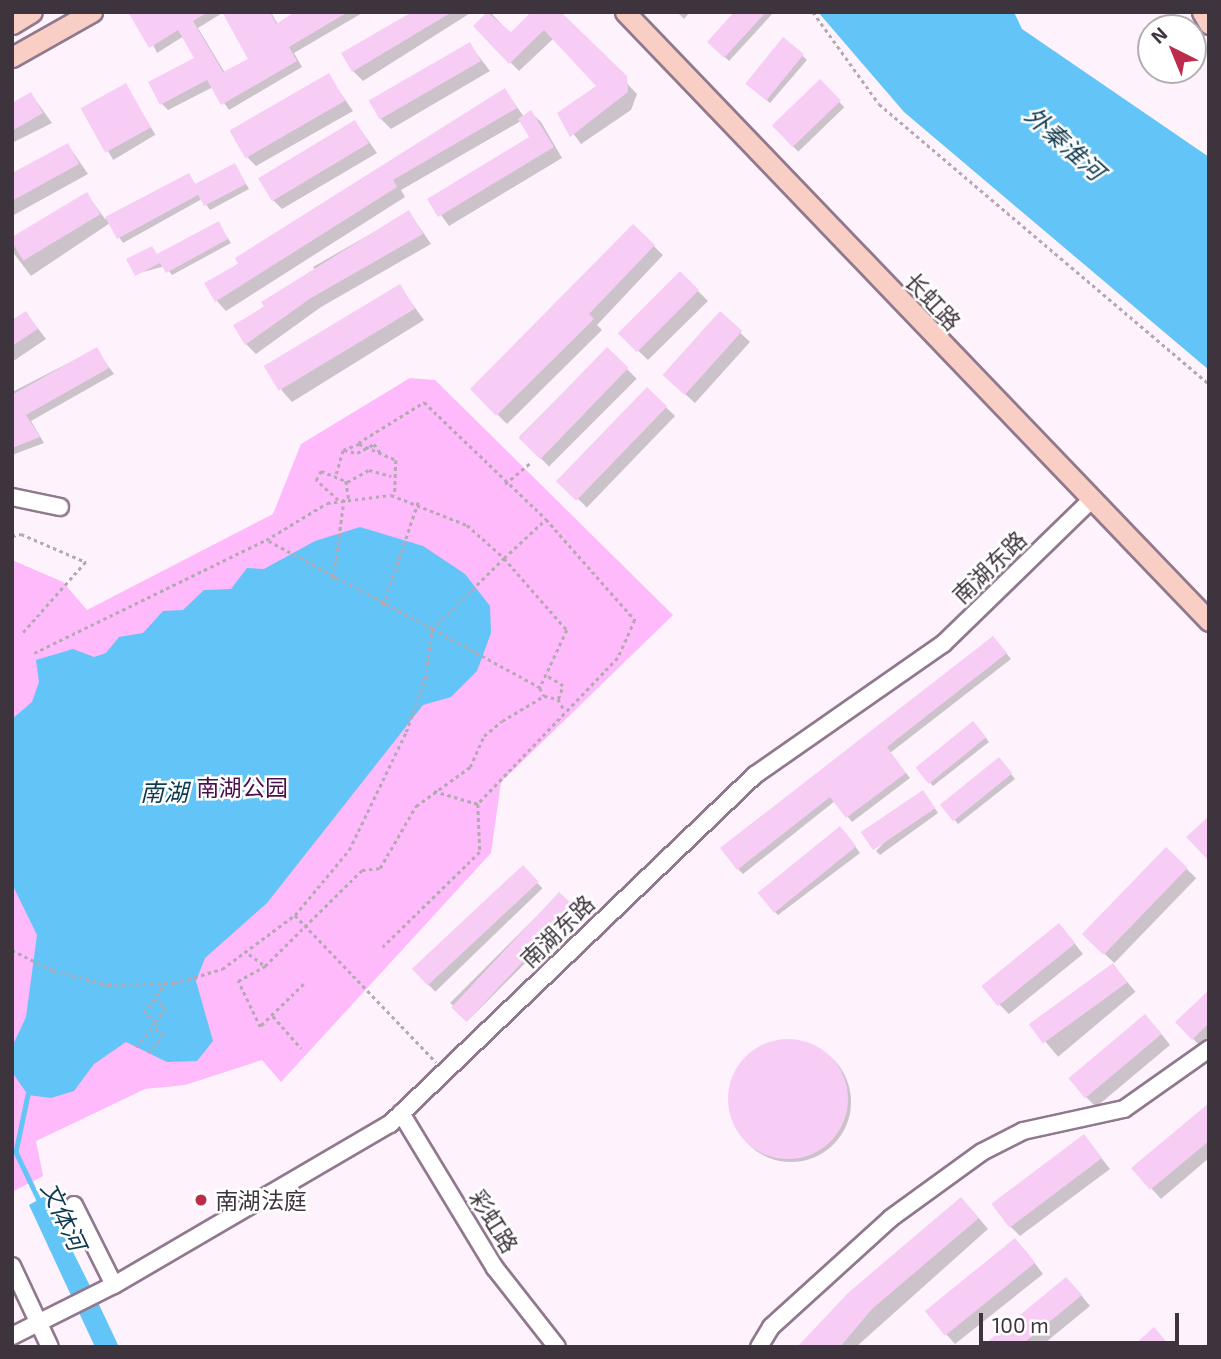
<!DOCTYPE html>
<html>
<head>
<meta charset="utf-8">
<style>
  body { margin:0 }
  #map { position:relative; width:1221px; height:1359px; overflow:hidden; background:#fef3fd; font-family:"Exo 2","Noto Sans SC",sans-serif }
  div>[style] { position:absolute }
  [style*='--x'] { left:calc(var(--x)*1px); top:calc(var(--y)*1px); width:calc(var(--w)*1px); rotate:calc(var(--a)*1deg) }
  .green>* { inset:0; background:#febafb }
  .water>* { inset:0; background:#62c4f7 }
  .shadow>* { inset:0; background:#0003; transform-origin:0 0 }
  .round { border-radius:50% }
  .stream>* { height:4.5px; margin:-2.25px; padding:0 2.25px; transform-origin:2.25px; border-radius:2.25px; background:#62c4f7 }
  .building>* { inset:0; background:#f8cdf5; transform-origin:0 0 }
  .path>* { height:2.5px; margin-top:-1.25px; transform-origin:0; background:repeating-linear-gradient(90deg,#b4a9b3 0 3.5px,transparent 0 7px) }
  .roads { filter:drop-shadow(2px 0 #90798e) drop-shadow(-2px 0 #90798e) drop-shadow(0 2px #90798e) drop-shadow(0 -2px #90798e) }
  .minor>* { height:16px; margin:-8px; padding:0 8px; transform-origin:8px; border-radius:8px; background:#fff }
  .major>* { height:19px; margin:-9.5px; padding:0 9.5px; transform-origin:9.5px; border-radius:9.5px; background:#f9cec5 }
  .dots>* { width:19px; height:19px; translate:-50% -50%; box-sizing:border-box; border:4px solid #fff; border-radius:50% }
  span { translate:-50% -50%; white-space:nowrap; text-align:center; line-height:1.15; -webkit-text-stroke:5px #fff; paint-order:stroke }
  .street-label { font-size:23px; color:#3e343d }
  .park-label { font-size:23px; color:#4b0e4b }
  .poi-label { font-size:23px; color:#3e343d }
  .left { translate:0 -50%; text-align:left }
  .water-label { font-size:24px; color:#0f3a4f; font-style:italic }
  .frame { position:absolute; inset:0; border:14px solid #3e343d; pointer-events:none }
  .north { position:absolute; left:1137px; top:14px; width:70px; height:70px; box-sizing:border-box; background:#fff; border:2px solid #b2aeb1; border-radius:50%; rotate:317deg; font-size:19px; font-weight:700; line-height:28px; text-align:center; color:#3e343d }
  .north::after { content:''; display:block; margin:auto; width:24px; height:32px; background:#bd2c4c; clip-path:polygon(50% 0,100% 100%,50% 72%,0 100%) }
  .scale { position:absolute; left:979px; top:1313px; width:200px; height:32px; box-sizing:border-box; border:4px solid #3e343d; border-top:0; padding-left:9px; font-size:21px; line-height:24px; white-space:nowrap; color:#3e343d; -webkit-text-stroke:5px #fff; paint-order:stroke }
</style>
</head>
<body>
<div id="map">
  <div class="green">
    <div style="clip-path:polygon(410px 378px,435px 380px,673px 615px,501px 782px,491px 853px,281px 1082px,262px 1060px,185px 1085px,145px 1089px,36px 1141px,43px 1176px,12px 1192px,12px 560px,63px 582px,87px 610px,273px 514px,301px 444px)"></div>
  </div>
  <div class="water">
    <div style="clip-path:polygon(818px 12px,1014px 12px,1022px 29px,1209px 157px,1209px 370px,904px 112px)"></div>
    <div style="clip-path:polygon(360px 527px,423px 546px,465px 574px,490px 606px,491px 633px,477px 671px,451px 697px,423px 705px,267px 903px,205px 958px,196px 981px,213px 1041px,197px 1061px,167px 1062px,126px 1042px,94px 1064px,74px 1091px,51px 1098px,28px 1095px,12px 1072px,12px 1047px,26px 1017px,37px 935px,12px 884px,12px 719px,32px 702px,39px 682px,36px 660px,73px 649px,94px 657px,106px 653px,119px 637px,143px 633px,163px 611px,183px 610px,204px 590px,231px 589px,247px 568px,264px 569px,315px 541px)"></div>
    <div style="clip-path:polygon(45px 1196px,95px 1296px,119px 1347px,95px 1347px,29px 1205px)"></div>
  </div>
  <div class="shadow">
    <div style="clip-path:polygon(138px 12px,224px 12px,198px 28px,225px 73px,250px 59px,224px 12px,271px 12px,278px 25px,299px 12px,364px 12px,294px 53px,302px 67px,229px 110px,213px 87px,168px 110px,162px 104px,197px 59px,184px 36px,157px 53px)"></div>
    <div style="clip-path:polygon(416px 12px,472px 12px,363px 81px,353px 71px)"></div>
    <div style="clip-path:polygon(490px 12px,511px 34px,559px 12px,637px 94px,631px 110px,581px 144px,559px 114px,599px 86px,554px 38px,519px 71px,475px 26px)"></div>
    <div style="clip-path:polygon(677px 12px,690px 12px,684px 19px)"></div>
    <div style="clip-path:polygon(737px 12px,774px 12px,729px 61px,709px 42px)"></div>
    <div style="clip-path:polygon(784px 39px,807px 60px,770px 103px,751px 86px)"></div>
    <div style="clip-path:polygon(470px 45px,490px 71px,391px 129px,381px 119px,371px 102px)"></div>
    <div style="clip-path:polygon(328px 75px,353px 111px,256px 166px,247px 157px)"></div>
    <div style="left:820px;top:82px;width:35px;height:64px;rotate:46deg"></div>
    <div style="left:126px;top:86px;width:57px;height:49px;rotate:59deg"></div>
    <div style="clip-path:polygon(505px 90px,524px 117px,531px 113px,541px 122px,562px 158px,449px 226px,430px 200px,531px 138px,521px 121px,401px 190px,405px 197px,226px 311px,217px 301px,207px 284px)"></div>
    <div style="clip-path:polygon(31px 94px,52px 123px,12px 143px,12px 104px)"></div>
    <div style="clip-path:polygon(355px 122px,377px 153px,282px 209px,272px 199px)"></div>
    <div style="clip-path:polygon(68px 145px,88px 174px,12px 216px,12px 175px)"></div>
    <div style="clip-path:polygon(235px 165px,249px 189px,210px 210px,202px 199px,123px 243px,110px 223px,31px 276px,12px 251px,12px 243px,87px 194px,105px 219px,188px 175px,196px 185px)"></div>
    <div style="clip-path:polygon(409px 212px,431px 244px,321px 307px,256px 354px,246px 344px,235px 326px,316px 272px,313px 267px)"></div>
    <div style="clip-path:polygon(218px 223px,231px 243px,172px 275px,165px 266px,136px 274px,152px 248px,158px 256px)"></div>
    <div style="clip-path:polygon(633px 226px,663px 255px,597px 325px,602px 330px,507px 424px,472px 389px)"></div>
    <div style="clip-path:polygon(680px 273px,708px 301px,648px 360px,629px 342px)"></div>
    <div style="clip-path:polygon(400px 287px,424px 320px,292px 402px,283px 392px,269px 369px)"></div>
    <div style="clip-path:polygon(26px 313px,46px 339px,12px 362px,12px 322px)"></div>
    <div style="clip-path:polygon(720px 314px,750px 342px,695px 403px,674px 384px)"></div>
    <div style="clip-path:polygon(96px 349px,114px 374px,31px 421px,44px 443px,12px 455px,12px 392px)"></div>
    <div style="left:607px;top:349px;width:42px;height:124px;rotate:45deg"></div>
    <div style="left:647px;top:389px;width:39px;height:127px;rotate:44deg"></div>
    <div style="clip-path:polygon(998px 643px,1011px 659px,890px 753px,910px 778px,852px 822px,835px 801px,743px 874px,738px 869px)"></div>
    <div style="clip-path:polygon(978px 728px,989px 742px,933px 786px,918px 767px)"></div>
    <div style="clip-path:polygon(1003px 764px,1015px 779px,958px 824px,954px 819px)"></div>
    <div style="clip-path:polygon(927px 797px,938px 813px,880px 855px,876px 851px)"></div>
    <div style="clip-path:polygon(846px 834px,860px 853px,778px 915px,772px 909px)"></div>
    <div style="left:1166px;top:849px;width:42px;height:118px;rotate:44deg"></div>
    <div style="left:523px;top:868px;width:28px;height:149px;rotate:46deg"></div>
    <div style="left:559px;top:894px;width:25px;height:154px;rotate:45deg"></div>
    <div style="clip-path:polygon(1068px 935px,1083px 954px,1009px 1014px,999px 1004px)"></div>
    <div style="left:1113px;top:965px;width:35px;height:101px;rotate:50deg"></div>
    <div style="clip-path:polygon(1209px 994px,1209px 1042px,1202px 1048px,1177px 1022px)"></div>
    <div style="clip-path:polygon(1155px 1026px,1170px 1045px,1096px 1107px,1086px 1097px)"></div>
    <div class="round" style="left:731px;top:1042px;width:120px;height:120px"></div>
    <div style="clip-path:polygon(1209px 1105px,1209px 1158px,1161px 1199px,1133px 1168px)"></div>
    <div style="clip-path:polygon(1084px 1136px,1110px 1169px,1020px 1236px,1010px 1226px)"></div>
    <div style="clip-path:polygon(971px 1209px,988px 1229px,856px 1347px,799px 1347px)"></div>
    <div style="clip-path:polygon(1025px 1250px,1043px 1274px,955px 1344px,946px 1334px)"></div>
    <div style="clip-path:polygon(1076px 1289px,1090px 1306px,1040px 1347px,984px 1347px)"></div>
  </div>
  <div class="stream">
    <div style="--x:28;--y:1095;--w:58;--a:101.9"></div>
    <div style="--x:16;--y:1152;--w:55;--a:64.4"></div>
  </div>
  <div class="building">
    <div style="clip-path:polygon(128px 12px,208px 12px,193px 21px,223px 72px,248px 59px,222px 12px,270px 12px,276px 24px,295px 12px,348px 12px,289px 47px,297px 61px,221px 105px,207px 80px,160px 105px,148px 82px,194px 58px,178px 30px,149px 48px)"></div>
    <div style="clip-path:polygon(412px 12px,452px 12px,352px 72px,341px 53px)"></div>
    <div style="clip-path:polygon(487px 12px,511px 32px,531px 12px,561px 12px,627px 76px,628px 92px,570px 137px,557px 113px,596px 86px,544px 30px,509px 64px,473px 26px)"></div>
    <div style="clip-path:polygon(734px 12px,766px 12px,724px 58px,707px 42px)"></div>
    <div style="left:783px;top:37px;width:27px;height:60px;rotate:39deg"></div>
    <div style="left:470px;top:42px;width:22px;height:117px;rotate:60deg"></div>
    <div style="left:329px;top:73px;width:32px;height:115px;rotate:60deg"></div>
    <div style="left:820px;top:79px;width:30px;height:67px;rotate:46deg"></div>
    <div style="left:126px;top:83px;width:51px;height:52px;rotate:61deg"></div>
    <div style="clip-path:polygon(505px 88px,517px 108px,393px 180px,397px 187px,215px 302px,204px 283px,238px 264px,235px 258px)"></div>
    <div style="clip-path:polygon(31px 92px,43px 113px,12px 131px,12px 103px)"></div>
    <div style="clip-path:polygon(531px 110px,554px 147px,438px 217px,427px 199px,529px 137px,518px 119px)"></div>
    <div style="left:355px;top:120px;width:27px;height:113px;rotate:59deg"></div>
    <div style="clip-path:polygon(68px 143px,79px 164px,12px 201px,12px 173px)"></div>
    <div style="clip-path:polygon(235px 163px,246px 184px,204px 206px,198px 195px,117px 239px,105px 217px,189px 173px,195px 184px)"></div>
    <div style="left:87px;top:192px;width:26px;height:90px;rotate:59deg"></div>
    <div style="clip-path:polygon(409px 210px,423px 234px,311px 298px,245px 345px,233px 325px,264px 307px,261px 302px)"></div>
    <div style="clip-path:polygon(219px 221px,228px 239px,166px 273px,160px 263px,135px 276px,126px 259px,152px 246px,157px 254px)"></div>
    <div style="clip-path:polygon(633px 224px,655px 245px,589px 314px,594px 319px,496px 416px,470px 389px)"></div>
    <div style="left:680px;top:271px;width:27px;height:88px;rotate:45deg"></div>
    <div style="left:400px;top:284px;width:29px;height:159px;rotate:59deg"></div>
    <div style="clip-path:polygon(26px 311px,38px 329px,12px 346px,12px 320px)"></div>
    <div style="left:720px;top:311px;width:30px;height:86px;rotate:42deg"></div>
    <div style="clip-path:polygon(97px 347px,109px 368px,26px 415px,40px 437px,12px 448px,12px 395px)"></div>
    <div style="left:607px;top:347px;width:30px;height:127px;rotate:44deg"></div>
    <div style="left:647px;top:387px;width:28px;height:131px;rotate:44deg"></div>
    <div style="clip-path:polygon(993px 636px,1007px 653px,887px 747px,906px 773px,846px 818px,830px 797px,737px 870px,720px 848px)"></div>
    <div style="left:973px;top:721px;width:21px;height:74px;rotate:51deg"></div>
    <div style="left:999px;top:757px;width:21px;height:76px;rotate:51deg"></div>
    <div style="left:923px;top:790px;width:22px;height:75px;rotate:56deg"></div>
    <div style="clip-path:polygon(1209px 816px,1209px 861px,1186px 837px)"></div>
    <div style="left:840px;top:826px;width:26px;height:106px;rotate:51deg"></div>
    <div style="left:1166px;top:847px;width:30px;height:121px;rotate:44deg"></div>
    <div style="left:523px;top:865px;width:23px;height:152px;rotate:47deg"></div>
    <div style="left:559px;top:892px;width:21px;height:158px;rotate:43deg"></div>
    <div style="left:1059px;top:923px;width:26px;height:100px;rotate:51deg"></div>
    <div style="left:1113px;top:963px;width:24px;height:104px;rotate:54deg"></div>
    <div style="clip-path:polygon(1209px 990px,1209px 1023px,1192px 1040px,1175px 1022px)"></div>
    <div style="left:1145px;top:1014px;width:26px;height:100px;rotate:50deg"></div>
    <div class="round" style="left:728px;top:1039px;width:120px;height:120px"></div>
    <div style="clip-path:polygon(1209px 1103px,1209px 1141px,1150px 1190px,1131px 1168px)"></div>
    <div style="left:1084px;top:1134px;width:30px;height:116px;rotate:53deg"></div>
    <div style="clip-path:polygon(961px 1197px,979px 1218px,872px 1309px,840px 1347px,797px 1347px,849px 1292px)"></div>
    <div style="left:1015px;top:1238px;width:32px;height:116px;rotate:51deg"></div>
    <div style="clip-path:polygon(1066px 1277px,1082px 1295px,1019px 1347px,981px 1347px)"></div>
    <div style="clip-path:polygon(1154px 1327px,1171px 1347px,1132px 1347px)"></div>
  </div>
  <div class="path">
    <div style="--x:813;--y:12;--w:113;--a:54.3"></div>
    <div style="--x:879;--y:104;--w:433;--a:40.3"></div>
    <div style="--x:358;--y:443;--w:78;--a:-31.8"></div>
    <div style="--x:424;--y:402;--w:169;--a:43.8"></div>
    <div style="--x:546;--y:519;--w:135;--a:48.6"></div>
    <div style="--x:635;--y:620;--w:42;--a:114.1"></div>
    <div style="--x:618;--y:658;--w:202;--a:133.8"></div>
    <div style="--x:478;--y:804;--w:48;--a:87.6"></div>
    <div style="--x:480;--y:852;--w:136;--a:135.6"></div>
    <div style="--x:344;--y:450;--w:13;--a:13"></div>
    <div style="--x:357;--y:453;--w:19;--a:-28"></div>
    <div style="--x:374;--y:444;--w:14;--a:54"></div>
    <div style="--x:336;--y:474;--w:25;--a:-74"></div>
    <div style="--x:343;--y:450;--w:17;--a:-21"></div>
    <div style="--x:359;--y:444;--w:40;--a:23.4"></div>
    <div style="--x:396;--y:460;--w:34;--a:92"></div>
    <div style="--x:347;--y:482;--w:25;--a:-29"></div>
    <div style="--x:369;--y:470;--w:23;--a:15"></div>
    <div style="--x:505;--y:484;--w:34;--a:-40"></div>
    <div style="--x:338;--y:500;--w:30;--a:-138"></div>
    <div style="--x:316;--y:480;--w:10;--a:-61"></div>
    <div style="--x:321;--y:471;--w:27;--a:22"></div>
    <div style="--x:346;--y:481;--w:18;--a:81"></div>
    <div style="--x:12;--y:536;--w:9;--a:-13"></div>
    <div style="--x:21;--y:534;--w:71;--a:23.3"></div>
    <div style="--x:86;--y:562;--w:96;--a:131.6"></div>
    <div style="--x:333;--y:579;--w:81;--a:-82.2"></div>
    <div style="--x:383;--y:605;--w:109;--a:-71.2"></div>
    <div style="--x:34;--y:653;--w:258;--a:-26"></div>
    <div style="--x:266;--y:540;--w:71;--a:-31.2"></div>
    <div style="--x:327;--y:503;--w:64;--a:-7.1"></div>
    <div style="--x:391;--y:495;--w:82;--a:21.5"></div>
    <div style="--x:467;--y:525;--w:50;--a:41.7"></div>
    <div style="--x:504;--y:558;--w:96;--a:48.8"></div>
    <div style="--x:567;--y:630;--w:64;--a:115"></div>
    <div style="--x:540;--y:688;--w:123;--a:-151.4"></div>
    <div style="--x:432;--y:629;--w:101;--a:-44.6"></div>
    <div style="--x:504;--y:558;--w:57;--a:-42.9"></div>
    <div style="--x:540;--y:688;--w:9;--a:63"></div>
    <div style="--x:544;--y:696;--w:14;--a:12"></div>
    <div style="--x:558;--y:699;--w:14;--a:-69"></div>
    <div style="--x:563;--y:686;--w:19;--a:-148"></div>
    <div style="--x:558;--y:699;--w:14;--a:60"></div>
    <div style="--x:434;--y:791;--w:46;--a:16.5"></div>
    <div style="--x:295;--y:915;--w:204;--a:46.2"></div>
    <div style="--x:12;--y:950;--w:45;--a:26.6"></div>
    <div style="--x:52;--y:970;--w:58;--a:15"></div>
    <div style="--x:108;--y:985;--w:66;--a:-1.7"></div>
    <div style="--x:174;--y:983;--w:50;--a:-16.3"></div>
    <div style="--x:222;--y:969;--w:91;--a:-36.5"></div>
    <div style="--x:295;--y:915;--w:85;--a:-50.3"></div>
    <div style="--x:349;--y:850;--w:131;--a:-64.2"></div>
    <div style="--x:406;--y:732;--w:56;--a:-70.3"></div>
    <div style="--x:425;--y:679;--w:50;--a:-82"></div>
    <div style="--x:432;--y:629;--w:186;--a:-151.8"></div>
    <div style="--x:249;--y:954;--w:20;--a:37"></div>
    <div style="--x:304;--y:984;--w:62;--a:135.7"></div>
    <div style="--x:260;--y:1027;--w:51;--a:-115.6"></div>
    <div style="--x:238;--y:981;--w:31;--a:-29"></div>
    <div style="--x:265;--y:966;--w:136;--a:-44.7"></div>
    <div style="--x:362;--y:870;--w:18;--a:-6"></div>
    <div style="--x:380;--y:868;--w:72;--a:-59.9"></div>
    <div style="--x:416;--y:806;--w:67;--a:-35.8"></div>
    <div style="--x:470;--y:767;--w:34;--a:-66"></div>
    <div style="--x:484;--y:736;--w:23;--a:-40"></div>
    <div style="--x:502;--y:721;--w:49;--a:-30.8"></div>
    <div style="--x:154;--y:999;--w:15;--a:37"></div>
    <div style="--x:166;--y:1008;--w:16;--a:128"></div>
    <div style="--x:273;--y:1016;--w:43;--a:48.8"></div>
    <div style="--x:136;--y:1047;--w:32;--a:-51"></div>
    <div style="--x:156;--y:1022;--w:15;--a:-143"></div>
    <div style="--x:144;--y:1013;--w:37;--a:-55"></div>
    <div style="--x:148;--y:1053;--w:23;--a:-50"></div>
    <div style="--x:163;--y:1035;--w:13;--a:-138"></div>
  </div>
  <div class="roads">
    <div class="minor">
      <div style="--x:12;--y:497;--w:49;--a:11.8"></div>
      <div style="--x:401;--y:1113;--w:181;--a:58.8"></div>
      <div style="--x:495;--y:1268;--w:100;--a:51.9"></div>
      <div style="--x:74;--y:1205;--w:89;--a:63.4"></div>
      <div style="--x:12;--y:1266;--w:89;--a:64.9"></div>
      <div style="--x:12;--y:1336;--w:114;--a:-26.6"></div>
      <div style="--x:114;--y:1285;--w:320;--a:-30.3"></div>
      <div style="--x:390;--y:1124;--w:505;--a:-43.72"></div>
      <div style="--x:755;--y:775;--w:229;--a:-34.9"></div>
      <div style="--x:943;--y:644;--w:206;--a:-44.2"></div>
      <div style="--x:759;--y:1347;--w:23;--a:-59"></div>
      <div style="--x:771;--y:1327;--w:162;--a:-42.2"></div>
      <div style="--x:891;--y:1218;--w:112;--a:-36"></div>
      <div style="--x:982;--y:1152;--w:46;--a:-27.1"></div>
      <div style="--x:1023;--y:1131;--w:103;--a:-12.3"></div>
      <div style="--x:1124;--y:1109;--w:104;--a:-35.2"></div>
    </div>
    <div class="major">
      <div style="--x:625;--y:12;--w:844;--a:46.2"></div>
      <div style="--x:1202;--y:12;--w:14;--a:60"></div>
      <div style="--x:12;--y:24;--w:23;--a:-31"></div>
      <div style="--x:12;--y:57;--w:92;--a:-29.4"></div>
    </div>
  </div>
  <div class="dots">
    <div style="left:201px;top:1200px;background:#bd2c4c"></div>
  </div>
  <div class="street-label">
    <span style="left:933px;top:301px;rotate:47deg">长虹路</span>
    <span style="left:989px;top:567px;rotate:-44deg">南湖东路</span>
    <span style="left:557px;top:931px;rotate:-44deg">南湖东路</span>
    <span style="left:494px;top:1221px;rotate:58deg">彩虹路</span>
  </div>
  <div class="park-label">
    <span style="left:242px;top:787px">南湖公园</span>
  </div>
  <div class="poi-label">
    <span class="left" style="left:215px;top:1200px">南湖法庭</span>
  </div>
  <div class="water-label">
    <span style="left:1065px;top:143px;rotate:42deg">外秦淮河</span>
    <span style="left:164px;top:792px">南湖</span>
    <span style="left:64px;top:1216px;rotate:65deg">文体河</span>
  </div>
  <div class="frame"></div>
  <div class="north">N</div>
  <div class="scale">100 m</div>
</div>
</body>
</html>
